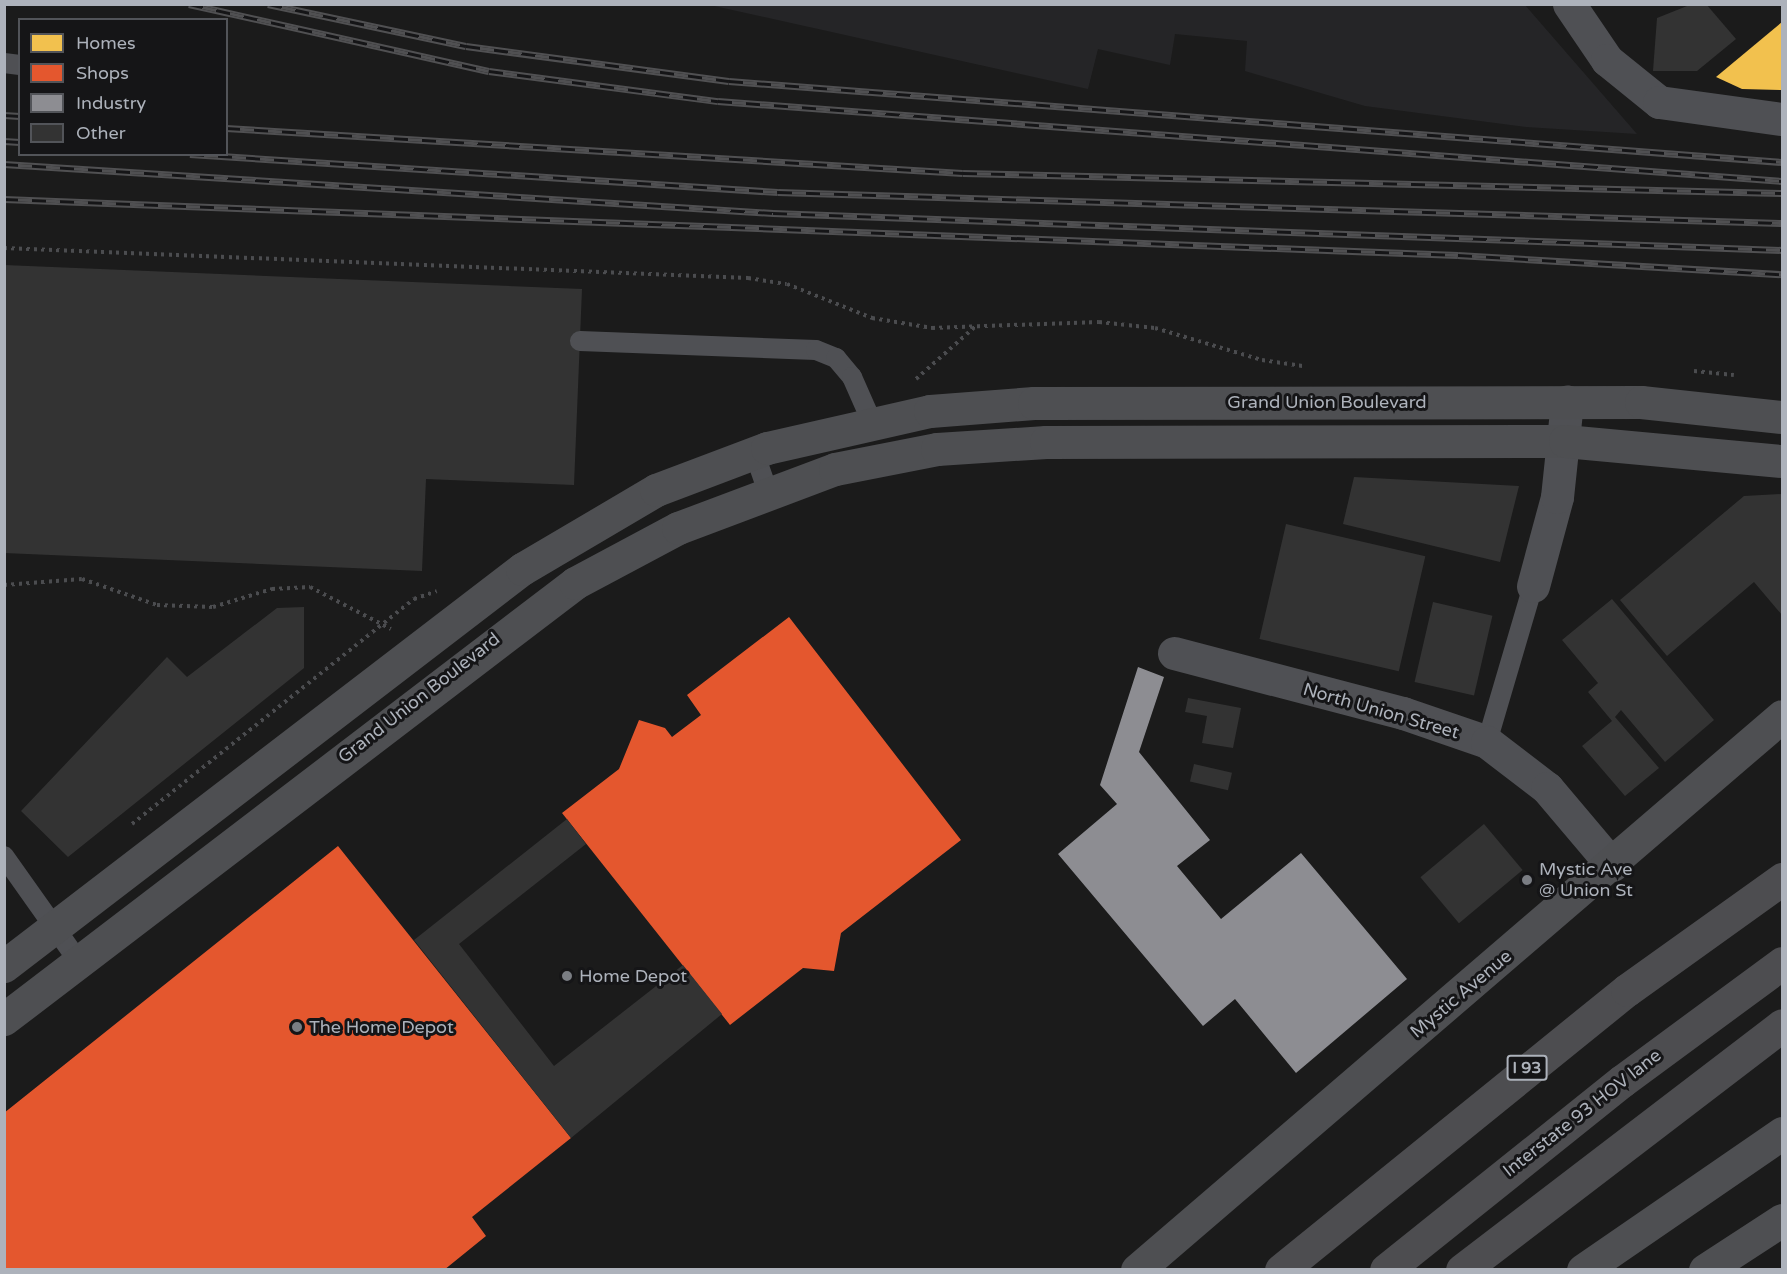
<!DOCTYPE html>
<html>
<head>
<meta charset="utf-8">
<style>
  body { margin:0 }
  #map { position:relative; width:1787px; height:1274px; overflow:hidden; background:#1b1b1b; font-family:"Varela Round",sans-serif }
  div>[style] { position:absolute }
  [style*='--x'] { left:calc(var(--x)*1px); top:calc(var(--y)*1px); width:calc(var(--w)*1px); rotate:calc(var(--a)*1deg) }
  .built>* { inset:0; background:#252527 }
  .homes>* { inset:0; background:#f2c14e }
  .shops>* { inset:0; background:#e4572e }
  .industry>* { inset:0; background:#8d8d92 }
  .building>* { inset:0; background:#333; transform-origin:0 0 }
  .path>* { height:4px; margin-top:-2px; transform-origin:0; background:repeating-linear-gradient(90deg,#4b4c4f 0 3px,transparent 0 7.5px) }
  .lane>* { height:20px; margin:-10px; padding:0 10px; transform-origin:10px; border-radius:10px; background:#4f5054 }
  .street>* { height:33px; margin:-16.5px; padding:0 16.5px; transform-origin:16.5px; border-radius:16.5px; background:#4f5054 }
  .secondary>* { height:33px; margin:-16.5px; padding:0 16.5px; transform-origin:16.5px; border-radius:16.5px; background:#4e4f52 }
  .highway>* { height:33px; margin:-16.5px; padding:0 16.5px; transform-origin:16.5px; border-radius:16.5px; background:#4d4d50 }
  .rail>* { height:7px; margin-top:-3.5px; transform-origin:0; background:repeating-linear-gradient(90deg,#151517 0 14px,#505052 0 28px); box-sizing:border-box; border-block:2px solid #505052 }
  .dots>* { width:16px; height:16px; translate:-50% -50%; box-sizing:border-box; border:3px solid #151517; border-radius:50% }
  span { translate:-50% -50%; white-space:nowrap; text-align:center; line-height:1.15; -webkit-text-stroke:6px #151517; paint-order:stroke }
  .shield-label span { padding:2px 4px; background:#151517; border:2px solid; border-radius:4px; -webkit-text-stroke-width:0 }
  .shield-label { font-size:16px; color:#adb2bb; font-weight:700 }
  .street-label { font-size:18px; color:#adb2bb }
  .poi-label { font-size:18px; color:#adb2bb }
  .left { translate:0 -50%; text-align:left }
  .frame { position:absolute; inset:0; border:6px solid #adb2bb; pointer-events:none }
  .legend { position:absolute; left:18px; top:18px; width:210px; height:138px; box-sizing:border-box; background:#151517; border:2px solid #525459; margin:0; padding:8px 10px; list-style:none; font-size:18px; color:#adb2bb }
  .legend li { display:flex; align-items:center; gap:12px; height:30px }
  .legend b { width:30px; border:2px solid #525459 }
</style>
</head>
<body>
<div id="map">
  <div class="built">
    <div style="clip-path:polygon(710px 5px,1525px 5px,1637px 134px,1526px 127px,1365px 106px,1245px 71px,1247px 41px,1175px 34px,1170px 65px,1098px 49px,1088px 89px)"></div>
  </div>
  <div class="homes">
    <div style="clip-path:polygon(1782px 22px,1782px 90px,1742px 89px,1716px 77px)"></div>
  </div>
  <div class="shops">
    <div style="clip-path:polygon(789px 617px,961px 840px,841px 933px,834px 971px,803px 968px,730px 1025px,562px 813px,619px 769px,639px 720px,665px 728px,672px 737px,701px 715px,687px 695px)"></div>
    <div style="clip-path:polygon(338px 846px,571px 1138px,472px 1217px,486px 1236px,444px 1270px,4px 1270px,4px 1113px)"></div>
  </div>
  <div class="industry">
    <div style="clip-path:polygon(1138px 667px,1164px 677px,1139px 752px,1210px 840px,1177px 866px,1221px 919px,1301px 853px,1407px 979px,1296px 1073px,1235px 999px,1203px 1026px,1058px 854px,1117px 804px,1100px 785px)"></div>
  </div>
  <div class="building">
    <div style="clip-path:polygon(1692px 4px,1706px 4px,1736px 39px,1697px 71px,1653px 71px,1657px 18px)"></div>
    <div style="clip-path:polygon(4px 265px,582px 289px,574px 485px,426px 479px,422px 571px,4px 553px)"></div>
    <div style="clip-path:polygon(1354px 477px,1519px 486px,1500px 562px,1343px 524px)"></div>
    <div style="clip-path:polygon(1782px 494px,1782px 615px,1754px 582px,1667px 656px,1620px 600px,1744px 496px)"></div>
    <div style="left:1286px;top:524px;width:143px;height:118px;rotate:13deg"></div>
    <div style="clip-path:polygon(1612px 599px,1714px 720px,1665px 762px,1621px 710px,1615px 717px,1659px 768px,1625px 796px,1582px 746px,1612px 721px,1588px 692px,1598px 683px,1562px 640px)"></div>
    <div style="left:1433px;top:602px;width:61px;height:82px;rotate:13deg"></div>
    <div style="clip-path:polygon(304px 607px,304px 668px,68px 857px,21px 811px,167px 657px,187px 677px,277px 608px)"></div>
    <div style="clip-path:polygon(1188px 698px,1241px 708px,1233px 748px,1202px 743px,1207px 716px,1185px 712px)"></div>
    <div style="left:1194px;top:764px;width:39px;height:18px;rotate:13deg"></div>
    <div style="clip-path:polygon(567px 819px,586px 844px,459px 944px,554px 1066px,683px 965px,722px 1014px,571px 1138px,414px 940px)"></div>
    <div style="left:1484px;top:824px;width:60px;height:83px;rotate:50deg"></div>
  </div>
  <div class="path">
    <div style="--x:4;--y:248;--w:745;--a:2.31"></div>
    <div style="--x:748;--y:278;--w:39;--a:9"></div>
    <div style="--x:787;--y:284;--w:92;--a:21.8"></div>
    <div style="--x:872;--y:318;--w:61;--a:9.5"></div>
    <div style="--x:932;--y:328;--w:167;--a:-2.1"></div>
    <div style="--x:1099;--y:322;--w:56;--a:6.1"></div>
    <div style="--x:1155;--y:328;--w:112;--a:16.7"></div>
    <div style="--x:1262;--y:360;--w:41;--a:8.3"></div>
    <div style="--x:1694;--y:371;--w:40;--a:5.7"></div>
    <div style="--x:916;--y:379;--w:81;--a:-41.5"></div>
    <div style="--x:4;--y:585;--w:78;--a:-4.4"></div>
    <div style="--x:82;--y:579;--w:79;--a:19.1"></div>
    <div style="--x:157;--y:605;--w:56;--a:2"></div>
    <div style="--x:213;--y:607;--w:62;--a:-17"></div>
    <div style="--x:272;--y:589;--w:38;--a:-3"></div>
    <div style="--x:310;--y:587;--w:91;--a:27.4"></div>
    <div style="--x:132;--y:824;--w:361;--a:-38.6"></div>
    <div style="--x:414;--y:599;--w:24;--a:-19"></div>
  </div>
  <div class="lane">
    <div style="--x:4;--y:63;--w:16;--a:7"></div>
    <div style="--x:580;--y:341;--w:236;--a:2.2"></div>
    <div style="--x:816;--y:350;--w:22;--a:22"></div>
    <div style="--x:836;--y:358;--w:25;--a:50"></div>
    <div style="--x:852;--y:377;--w:47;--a:66.2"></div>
    <div style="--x:754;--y:452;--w:42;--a:70.7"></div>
    <div style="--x:1487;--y:742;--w:163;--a:-73.6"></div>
    <div style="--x:4;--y:856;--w:130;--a:54.7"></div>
  </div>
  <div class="street">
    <div style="--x:1569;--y:4;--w:68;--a:55.8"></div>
    <div style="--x:1607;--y:60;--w:67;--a:38.9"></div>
    <div style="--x:1659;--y:102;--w:124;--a:7.9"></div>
    <div style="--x:1533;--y:586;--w:92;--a:-74.9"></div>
    <div style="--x:1557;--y:497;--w:96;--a:-84"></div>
    <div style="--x:1174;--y:653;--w:237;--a:14.7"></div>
    <div style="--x:1403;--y:713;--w:89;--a:19"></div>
    <div style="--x:1487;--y:742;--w:76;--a:37.5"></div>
    <div style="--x:1547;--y:788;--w:101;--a:49.8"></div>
  </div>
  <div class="secondary">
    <div style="--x:4;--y:966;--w:653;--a:-37.47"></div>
    <div style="--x:522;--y:569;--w:156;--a:-30.5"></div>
    <div style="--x:656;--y:490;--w:119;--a:-20.7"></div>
    <div style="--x:767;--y:448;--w:167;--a:-12.8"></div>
    <div style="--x:930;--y:411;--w:104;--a:-4.4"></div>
    <div style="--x:1034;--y:403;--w:607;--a:-0.09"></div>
    <div style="--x:1641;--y:402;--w:142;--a:6.1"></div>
    <div style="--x:4;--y:1019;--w:718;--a:-37.36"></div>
    <div style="--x:575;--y:583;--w:117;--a:-28.1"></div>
    <div style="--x:678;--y:528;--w:168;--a:-20.6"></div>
    <div style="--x:835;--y:469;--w:104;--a:-11.1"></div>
    <div style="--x:937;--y:449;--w:109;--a:-3.7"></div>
    <div style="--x:1046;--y:442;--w:519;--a:-0.11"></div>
    <div style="--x:1565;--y:441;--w:218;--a:5.3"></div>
    <div style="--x:1137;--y:1270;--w:850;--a:-40.66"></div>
    <div style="--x:1583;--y:1270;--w:242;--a:-34.5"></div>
    <div style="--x:1705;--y:1270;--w:92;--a:-33"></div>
  </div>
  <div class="highway">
    <div style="--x:1281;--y:1270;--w:445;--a:-39"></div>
    <div style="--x:1627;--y:990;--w:191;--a:-35.6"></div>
    <div style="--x:1386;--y:1270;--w:302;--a:-38.7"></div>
    <div style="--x:1622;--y:1081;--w:199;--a:-36.4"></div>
    <div style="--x:1462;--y:1270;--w:403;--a:-37.4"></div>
  </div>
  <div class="rail">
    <div style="--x:189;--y:4;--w:307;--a:12.6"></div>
    <div style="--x:489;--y:71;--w:231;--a:7.5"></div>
    <div style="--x:718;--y:101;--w:1067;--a:4.3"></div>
    <div style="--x:268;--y:4;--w:202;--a:12"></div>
    <div style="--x:466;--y:46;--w:265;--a:7.6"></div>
    <div style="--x:729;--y:81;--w:1056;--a:4.4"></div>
    <div style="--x:4;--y:115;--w:16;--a:4"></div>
    <div style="--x:226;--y:128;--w:738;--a:3.49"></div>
    <div style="--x:963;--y:173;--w:819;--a:1.4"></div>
    <div style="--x:4;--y:141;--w:16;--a:4"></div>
    <div style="--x:190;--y:154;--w:589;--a:3.7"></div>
    <div style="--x:778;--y:192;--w:1004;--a:1.77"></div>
    <div style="--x:4;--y:164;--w:771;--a:3.65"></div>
    <div style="--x:773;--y:213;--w:1010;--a:2.1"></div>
    <div style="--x:4;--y:199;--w:1455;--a:2.21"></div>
    <div style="--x:1458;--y:255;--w:325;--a:3.4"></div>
  </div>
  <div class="dots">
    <div style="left:1527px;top:880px;background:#7a7d83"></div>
    <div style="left:567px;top:976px;background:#7a7d83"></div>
    <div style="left:297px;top:1027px;background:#7a7d83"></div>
  </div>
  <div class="shield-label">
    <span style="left:1527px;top:1068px">I 93</span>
  </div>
  <div class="street-label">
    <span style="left:1327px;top:402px">Grand Union Boulevard</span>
    <span style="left:419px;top:698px;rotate:-38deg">Grand Union Boulevard</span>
    <span style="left:1381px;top:711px;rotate:16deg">North Union Street</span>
    <span style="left:1461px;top:994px;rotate:-40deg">Mystic Avenue</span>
    <span style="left:1582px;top:1113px;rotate:-38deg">Interstate 93 HOV lane</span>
  </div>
  <div class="poi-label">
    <span class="left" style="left:1539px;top:880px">Mystic Ave<br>@ Union St</span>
    <span class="left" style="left:579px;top:976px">Home Depot</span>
    <span class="left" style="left:309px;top:1027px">The Home Depot</span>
  </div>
  <div class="frame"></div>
  <ul class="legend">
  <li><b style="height:16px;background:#f2c14e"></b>Homes</li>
  <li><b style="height:16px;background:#e4572e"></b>Shops</li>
  <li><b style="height:16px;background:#8d8d92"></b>Industry</li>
  <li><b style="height:16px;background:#333"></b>Other</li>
  </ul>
</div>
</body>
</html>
